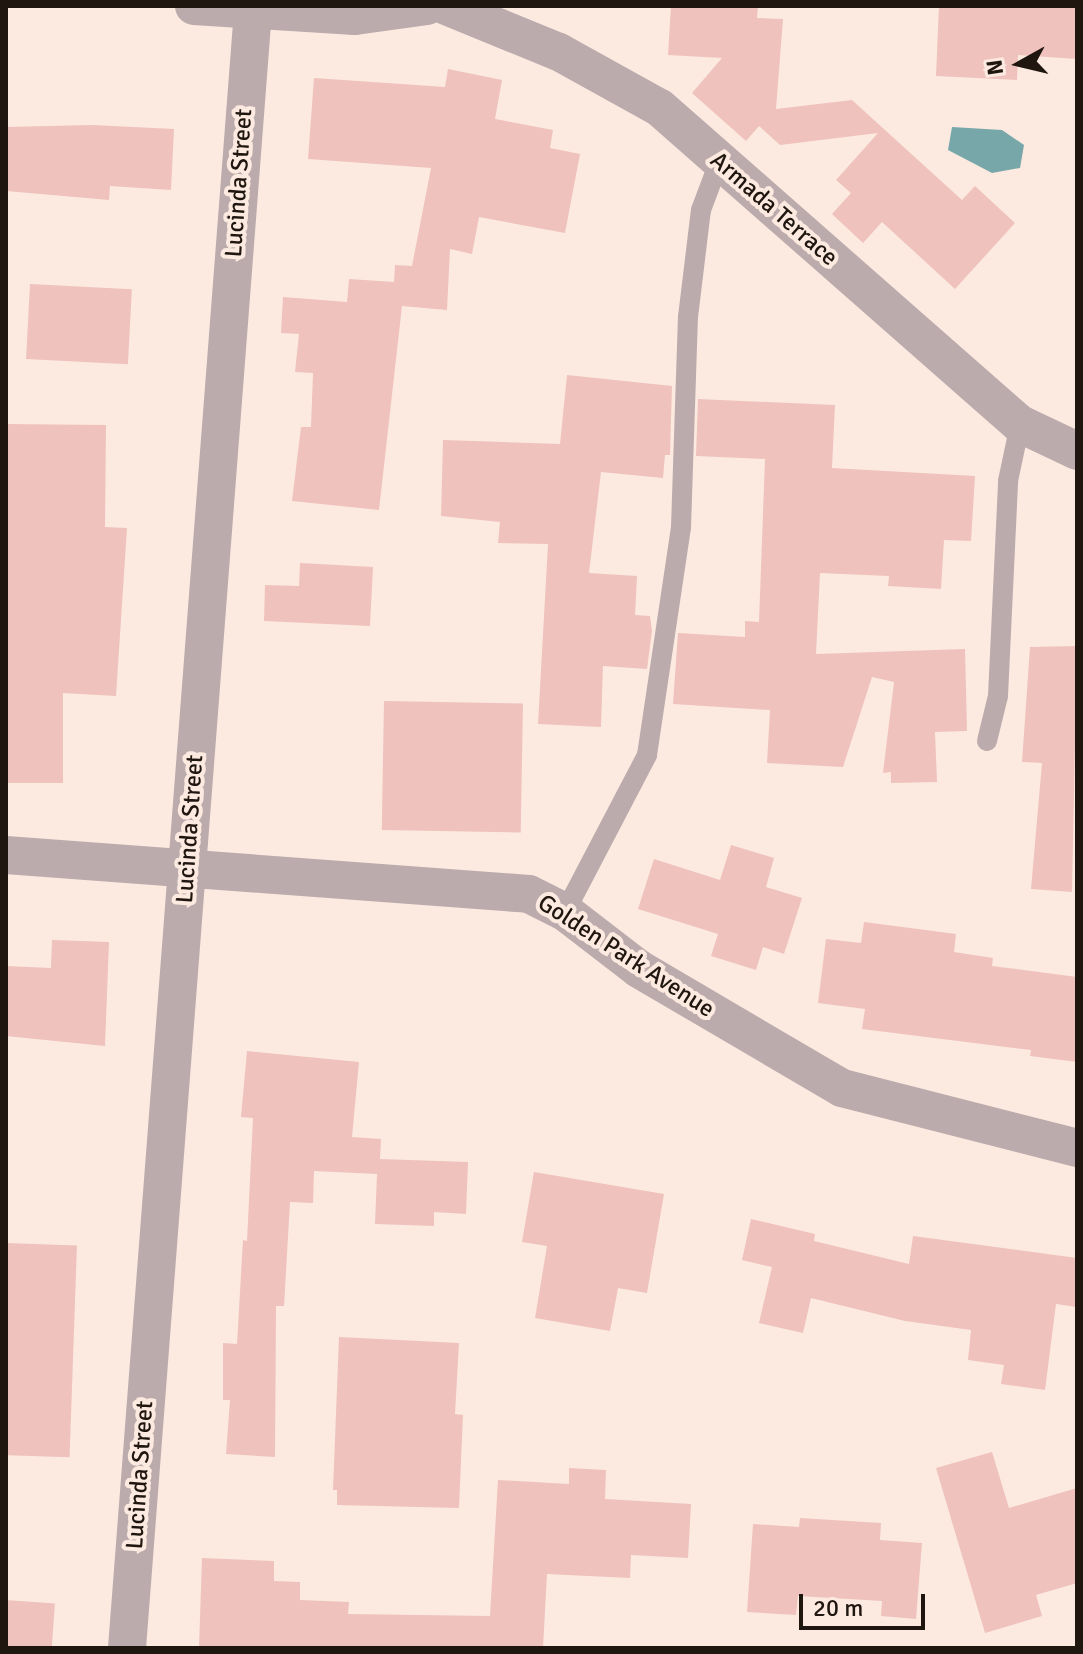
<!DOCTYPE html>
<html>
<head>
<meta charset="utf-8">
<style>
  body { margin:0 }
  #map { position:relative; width:1083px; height:1654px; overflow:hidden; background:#fceae0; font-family:Signika,sans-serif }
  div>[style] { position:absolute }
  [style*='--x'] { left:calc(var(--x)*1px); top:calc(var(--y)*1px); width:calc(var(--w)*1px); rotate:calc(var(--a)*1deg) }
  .water>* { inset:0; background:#77a7a9 }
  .building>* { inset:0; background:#efc2bd; transform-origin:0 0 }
  .service>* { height:20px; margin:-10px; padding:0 10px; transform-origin:10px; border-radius:10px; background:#bbabac }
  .minor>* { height:38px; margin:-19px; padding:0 19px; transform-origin:19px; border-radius:19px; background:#bbabac }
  span { translate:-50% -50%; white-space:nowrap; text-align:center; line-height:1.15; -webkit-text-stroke:8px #fceae0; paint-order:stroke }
  .street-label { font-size:24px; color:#201610 }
  .frame { position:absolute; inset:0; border:8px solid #201610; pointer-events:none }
  .north { position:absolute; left:979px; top:24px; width:80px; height:80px; -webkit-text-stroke:6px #fceae0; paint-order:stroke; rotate:262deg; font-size:22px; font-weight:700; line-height:32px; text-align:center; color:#201610 }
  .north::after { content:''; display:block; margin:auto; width:28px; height:36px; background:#201610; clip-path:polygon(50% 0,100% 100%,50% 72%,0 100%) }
  .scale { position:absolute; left:799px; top:1594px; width:126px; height:36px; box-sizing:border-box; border:4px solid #201610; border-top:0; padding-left:10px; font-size:24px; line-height:28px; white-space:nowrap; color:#201610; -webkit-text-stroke:6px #fceae0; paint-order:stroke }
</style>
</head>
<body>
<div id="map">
  <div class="water">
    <div style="clip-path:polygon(952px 127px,1002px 130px,1024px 145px,1020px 168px,992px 173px,948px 150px)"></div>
  </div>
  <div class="building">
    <div style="clip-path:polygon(671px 6px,758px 6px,757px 18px,783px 19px,776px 109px,852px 100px,962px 200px,975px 186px,1015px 223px,955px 289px,882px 222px,863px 243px,832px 214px,851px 193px,836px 180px,878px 133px,780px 145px,759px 126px,746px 141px,692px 93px,722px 58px,668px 55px)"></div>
    <div style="clip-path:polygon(939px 6px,1077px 6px,1077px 59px,1018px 55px,1017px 80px,936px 76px)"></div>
    <div style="clip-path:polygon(448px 69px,502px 80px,495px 119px,553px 130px,550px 148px,580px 154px,565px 233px,479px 217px,472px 254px,450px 249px,447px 310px,402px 306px,379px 510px,292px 501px,301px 427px,311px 427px,313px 373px,295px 372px,299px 334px,281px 333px,283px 297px,347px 302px,349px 279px,394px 282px,395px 265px,412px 266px,431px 168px,308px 159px,314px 78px,445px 87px)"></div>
    <div style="clip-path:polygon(92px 125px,174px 129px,171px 190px,110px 186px,109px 200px,6px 191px,6px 127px)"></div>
    <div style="left:30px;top:284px;width:102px;height:75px;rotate:3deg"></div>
    <div style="clip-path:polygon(567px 375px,672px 386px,670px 455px,665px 455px,663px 478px,601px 472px,589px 573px,637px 576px,635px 615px,650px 616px,652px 631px,647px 669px,603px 666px,601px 727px,538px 724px,548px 544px,498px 543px,500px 522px,441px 516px,443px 440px,560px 444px)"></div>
    <div style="clip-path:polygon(698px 399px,835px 405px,832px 468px,975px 476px,971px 541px,944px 540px,941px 589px,888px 586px,889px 576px,820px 573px,816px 654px,965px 649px,967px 731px,935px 732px,937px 782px,891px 783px,891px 772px,883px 773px,894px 682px,872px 677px,843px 767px,767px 763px,770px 710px,673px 704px,678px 633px,745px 637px,745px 621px,759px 622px,765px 459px,696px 456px)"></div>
    <div style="clip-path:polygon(6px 424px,106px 425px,105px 527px,127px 528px,116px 696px,63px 693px,63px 783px,6px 783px)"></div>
    <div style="clip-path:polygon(300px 563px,373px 567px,370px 626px,264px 621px,265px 585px,299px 586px)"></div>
    <div style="clip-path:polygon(1077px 646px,1072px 892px,1031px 889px,1042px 763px,1022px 762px,1030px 647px)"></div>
    <div style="left:384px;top:701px;width:139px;height:129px;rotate:1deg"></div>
    <div style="clip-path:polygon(731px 845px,774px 858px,766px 887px,802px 898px,784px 954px,763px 947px,756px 970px,711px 956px,718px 934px,638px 909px,654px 859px,720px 880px)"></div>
    <div style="clip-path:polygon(864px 922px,956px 934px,954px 952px,993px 958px,992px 966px,1077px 977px,1077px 1062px,1030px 1056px,1031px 1050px,862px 1029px,865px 1009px,818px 1003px,826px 939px,861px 943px)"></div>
    <div style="clip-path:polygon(52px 940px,109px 942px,105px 1046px,6px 1036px,6px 966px,51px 968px)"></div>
    <div style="clip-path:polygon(247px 1051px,359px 1062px,352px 1137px,381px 1139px,380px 1159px,468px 1162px,466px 1214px,434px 1212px,434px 1226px,375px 1224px,377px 1174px,314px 1171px,313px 1203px,290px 1202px,284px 1306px,276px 1306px,275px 1457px,226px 1454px,230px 1400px,223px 1400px,223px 1343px,237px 1344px,243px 1240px,247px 1241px,253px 1118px,241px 1117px)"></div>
    <div style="clip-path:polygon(534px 1172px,664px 1194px,647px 1293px,618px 1288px,610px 1331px,535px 1318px,547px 1246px,522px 1242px)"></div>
    <div style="clip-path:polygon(751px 1219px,815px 1234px,814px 1241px,909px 1264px,913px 1236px,1077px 1258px,1077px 1307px,1056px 1304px,1045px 1390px,1001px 1384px,1004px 1365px,968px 1360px,971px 1330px,905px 1321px,811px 1298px,803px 1333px,759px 1323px,772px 1267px,742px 1260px)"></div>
    <div style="left:6px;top:1243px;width:71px;height:212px;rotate:2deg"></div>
    <div style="clip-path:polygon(339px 1337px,459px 1343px,455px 1414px,463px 1415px,459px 1508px,337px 1505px,337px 1490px,333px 1490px)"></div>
    <div style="clip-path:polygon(992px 1452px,1009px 1508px,1077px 1488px,1077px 1583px,1036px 1595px,1042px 1616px,985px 1633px,936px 1468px)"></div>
    <div style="clip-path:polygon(569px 1468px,606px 1470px,605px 1499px,691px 1504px,688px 1558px,631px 1555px,630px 1578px,547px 1574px,543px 1648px,199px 1648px,202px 1558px,274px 1561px,274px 1581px,300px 1582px,300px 1600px,349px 1602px,348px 1614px,490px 1616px,498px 1480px,569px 1484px)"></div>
    <div style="clip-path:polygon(800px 1518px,881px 1523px,880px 1540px,922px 1543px,916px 1619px,881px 1616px,882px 1601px,798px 1596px,796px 1615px,747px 1612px,753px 1524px,799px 1527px)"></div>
    <div style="left:6px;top:1600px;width:49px;height:48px;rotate:4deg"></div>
  </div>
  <div class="service">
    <div style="--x:987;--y:741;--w:46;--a:-76.3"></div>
    <div style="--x:998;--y:696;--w:215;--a:-87.3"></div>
    <div style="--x:1008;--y:481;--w:58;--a:-78.1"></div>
    <div style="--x:565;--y:912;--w:177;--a:-62.4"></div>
    <div style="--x:647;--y:755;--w:231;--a:-81.5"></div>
    <div style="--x:681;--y:527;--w:210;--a:-88.1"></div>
    <div style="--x:688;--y:317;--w:108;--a:-83.1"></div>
    <div style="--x:701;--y:210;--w:51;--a:-69.4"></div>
  </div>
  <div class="minor">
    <div style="--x:194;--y:6;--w:161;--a:3.6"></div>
    <div style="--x:355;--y:16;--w:73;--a:-7.9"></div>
    <div style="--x:446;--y:6;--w:122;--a:22.2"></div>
    <div style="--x:559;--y:52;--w:115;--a:29"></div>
    <div style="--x:660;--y:108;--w:479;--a:41.3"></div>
    <div style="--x:1020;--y:424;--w:63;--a:25.3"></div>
    <div style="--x:6;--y:855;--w:524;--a:4.26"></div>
    <div style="--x:529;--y:894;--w:40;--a:26.6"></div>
    <div style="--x:565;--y:912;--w:93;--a:37.6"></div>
    <div style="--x:639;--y:969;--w:235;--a:30.4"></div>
    <div style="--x:842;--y:1088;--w:243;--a:14.3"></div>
    <div style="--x:127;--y:1648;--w:1642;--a:-85.6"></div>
  </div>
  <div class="street-label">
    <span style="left:239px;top:183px;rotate:-86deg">Lucinda Street</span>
    <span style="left:774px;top:209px;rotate:41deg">Armada Terrace</span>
    <span style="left:190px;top:829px;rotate:-86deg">Lucinda Street</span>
    <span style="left:626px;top:956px;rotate:33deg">Golden Park Avenue</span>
    <span style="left:140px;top:1475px;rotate:-86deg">Lucinda Street</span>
  </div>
  <div class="frame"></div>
  <div class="north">N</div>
  <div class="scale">20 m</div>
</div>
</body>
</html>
